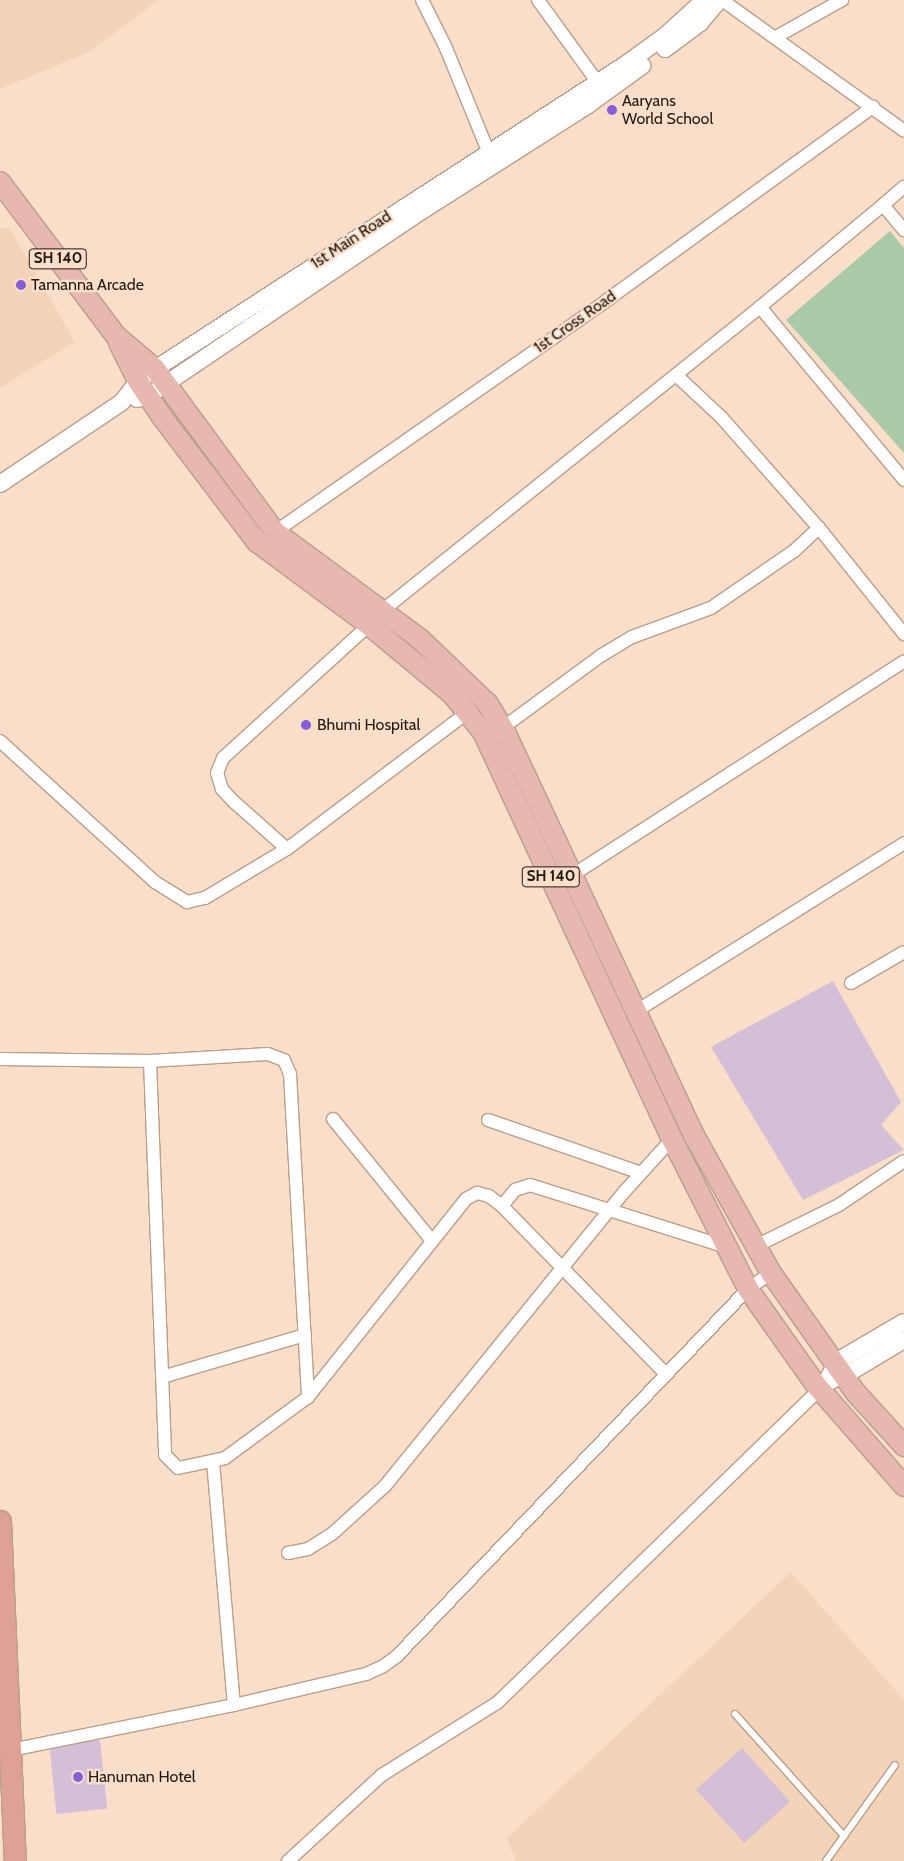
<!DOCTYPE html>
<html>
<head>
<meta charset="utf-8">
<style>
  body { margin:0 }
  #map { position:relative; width:904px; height:1861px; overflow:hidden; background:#f9dec9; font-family:Cabin,sans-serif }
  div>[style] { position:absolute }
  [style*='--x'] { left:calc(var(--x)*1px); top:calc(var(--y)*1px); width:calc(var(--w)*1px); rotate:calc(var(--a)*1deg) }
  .built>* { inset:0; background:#f4d4b9 }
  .green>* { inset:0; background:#aacaa7 }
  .building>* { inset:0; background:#d5bfd7; transform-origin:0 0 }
  .roads { filter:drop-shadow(1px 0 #b89f8b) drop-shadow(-1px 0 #b89f8b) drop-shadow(0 1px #b89f8b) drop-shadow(0 -1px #b89f8b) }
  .service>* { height:6px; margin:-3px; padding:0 3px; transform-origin:3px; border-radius:3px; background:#fff }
  .minor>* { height:12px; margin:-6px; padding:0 6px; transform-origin:6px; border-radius:6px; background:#fff }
  .tertiary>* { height:16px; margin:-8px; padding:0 8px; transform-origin:8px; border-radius:8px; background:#fff }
  .primary>* { height:20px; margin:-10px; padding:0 10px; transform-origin:10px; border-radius:10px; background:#e7b8b0 }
  .trunk>* { height:21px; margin:-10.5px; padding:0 10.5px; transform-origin:10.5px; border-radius:10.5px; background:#dfa096 }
  .dots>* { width:14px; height:14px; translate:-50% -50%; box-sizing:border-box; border:2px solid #f9dec9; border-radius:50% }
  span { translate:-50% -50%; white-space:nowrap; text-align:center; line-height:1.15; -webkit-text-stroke:4.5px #f9dec9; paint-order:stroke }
  .shield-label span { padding:1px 4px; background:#f9dec9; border:1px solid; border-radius:4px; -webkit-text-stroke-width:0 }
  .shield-label { font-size:15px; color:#211810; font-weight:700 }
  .poi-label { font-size:16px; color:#211810 }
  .left { translate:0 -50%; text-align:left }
  .street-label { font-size:16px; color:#211810 }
</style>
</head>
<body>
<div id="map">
  <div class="built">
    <div style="clip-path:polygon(0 0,159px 0,89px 52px,0 89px)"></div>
    <div style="clip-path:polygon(9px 227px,75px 342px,0 388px,0 229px)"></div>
    <div style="clip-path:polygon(791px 1572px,904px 1700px,904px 1861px,516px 1861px,507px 1838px)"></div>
  </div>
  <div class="green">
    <div style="clip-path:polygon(890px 231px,904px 248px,904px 453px,786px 320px)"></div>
  </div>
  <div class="building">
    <div style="clip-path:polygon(833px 981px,901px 1102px,881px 1125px,904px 1150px,803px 1200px,711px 1047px)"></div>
    <div style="left:100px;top:1740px;width:69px;height:51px;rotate:84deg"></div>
    <div style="left:742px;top:1748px;width:72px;height:62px;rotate:48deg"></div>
  </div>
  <div class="roads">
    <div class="service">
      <div style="--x:735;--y:1714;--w:164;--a:48.2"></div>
      <div style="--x:826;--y:1861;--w:118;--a:-54.3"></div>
    </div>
    <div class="minor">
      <div style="--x:422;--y:0;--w:54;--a:63.4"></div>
      <div style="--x:446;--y:48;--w:111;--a:67.8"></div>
      <div style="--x:538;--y:0;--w:102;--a:54.1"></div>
      <div style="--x:722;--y:0;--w:224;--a:35.7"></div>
      <div style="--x:776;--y:37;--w:76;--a:-29.3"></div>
      <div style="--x:883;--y:205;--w:28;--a:-41"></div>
      <div style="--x:760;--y:307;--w:160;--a:-39.7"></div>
      <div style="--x:883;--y:205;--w:33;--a:50"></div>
      <div style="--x:676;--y:375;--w:62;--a:43"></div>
      <div style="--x:721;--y:417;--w:148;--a:48.6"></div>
      <div style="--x:819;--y:528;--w:136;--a:51.3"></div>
      <div style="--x:275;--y:532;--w:405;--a:-34.9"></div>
      <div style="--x:607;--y:300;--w:329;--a:-36"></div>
      <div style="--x:382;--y:611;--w:485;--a:-38.8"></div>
      <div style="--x:760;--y:307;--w:225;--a:50.2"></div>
      <div style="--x:497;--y:732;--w:130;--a:-36.3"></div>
      <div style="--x:602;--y:655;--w:35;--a:-31"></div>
      <div style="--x:632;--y:637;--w:84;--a:-20.2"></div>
      <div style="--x:711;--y:608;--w:101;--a:-34.5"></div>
      <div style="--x:794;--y:551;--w:34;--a:-43"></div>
      <div style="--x:0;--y:741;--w:210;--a:42.3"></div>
      <div style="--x:155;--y:882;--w:38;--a:32"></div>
      <div style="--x:187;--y:902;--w:18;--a:-13"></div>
      <div style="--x:205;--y:898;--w:96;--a:-30.9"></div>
      <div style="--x:287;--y:849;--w:227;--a:-37.1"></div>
      <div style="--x:287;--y:849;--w:71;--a:-138.4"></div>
      <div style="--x:234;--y:802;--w:18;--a:-133"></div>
      <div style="--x:222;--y:789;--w:17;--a:-107"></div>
      <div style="--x:217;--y:773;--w:16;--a:-68"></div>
      <div style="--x:223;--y:758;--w:197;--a:-42.3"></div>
      <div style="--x:571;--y:876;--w:396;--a:-32.8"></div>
      <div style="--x:851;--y:983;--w:61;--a:-30.3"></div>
      <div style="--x:635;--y:1012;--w:318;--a:-32.1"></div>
      <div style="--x:0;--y:1059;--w:150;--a:0.8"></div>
      <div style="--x:150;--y:1061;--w:118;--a:-3.4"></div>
      <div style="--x:268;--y:1054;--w:17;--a:21"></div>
      <div style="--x:284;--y:1060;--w:15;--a:67"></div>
      <div style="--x:290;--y:1074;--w:324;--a:86.8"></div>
      <div style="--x:308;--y:1397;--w:253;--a:-51.4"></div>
      <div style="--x:466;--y:1199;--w:13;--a:-29"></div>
      <div style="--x:477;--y:1193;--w:12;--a:14"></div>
      <div style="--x:489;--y:1196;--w:16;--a:38"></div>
      <div style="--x:502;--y:1206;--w:235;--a:45.7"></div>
      <div style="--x:150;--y:1061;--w:394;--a:87.8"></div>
      <div style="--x:165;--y:1455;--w:18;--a:45"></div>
      <div style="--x:178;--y:1468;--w:48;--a:-12"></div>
      <div style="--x:225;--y:1458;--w:103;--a:-36.3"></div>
      <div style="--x:333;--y:1119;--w:157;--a:50.9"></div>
      <div style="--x:488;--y:1120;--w:162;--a:19.1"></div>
      <div style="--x:502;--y:1206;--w:21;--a:-51"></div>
      <div style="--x:515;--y:1190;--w:16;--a:-18"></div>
      <div style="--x:530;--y:1185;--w:207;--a:17.5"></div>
      <div style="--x:758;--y:1245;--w:90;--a:-26.3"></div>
      <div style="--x:839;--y:1205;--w:78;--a:-34.1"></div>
      <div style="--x:834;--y:1363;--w:30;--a:118"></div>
      <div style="--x:820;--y:1389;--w:27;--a:-28"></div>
      <div style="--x:162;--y:1377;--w:149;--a:-16.4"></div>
      <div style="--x:213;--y:1461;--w:245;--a:85.1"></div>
      <div style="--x:288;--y:1553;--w:20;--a:-11"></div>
      <div style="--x:308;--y:1549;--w:28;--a:-32"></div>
      <div style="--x:332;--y:1534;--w:72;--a:-42.2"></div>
      <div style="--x:385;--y:1486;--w:379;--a:-50.9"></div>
      <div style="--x:624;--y:1192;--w:72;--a:-47.8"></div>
      <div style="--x:11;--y:1750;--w:227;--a:-11.4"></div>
      <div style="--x:234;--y:1705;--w:136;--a:-13.2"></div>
      <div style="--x:366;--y:1674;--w:17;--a:-24"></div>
      <div style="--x:382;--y:1667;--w:19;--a:-36"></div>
      <div style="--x:397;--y:1656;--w:508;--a:-46.28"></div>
      <div style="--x:748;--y:1289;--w:28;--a:-35"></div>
      <div style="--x:288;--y:1861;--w:127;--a:-42.5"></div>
      <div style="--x:382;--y:1775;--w:136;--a:-32.1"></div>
      <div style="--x:497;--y:1703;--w:450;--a:-44.2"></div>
    </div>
    <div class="tertiary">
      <div style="--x:665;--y:49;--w:44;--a:-36.6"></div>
      <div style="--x:700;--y:23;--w:30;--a:-50"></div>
      <div style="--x:137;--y:399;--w:11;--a:-15"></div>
      <div style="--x:148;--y:396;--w:321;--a:-34.1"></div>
      <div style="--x:414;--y:216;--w:206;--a:-32.5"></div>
      <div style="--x:588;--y:105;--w:67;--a:-35.8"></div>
      <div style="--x:0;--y:484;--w:147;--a:-33.9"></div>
      <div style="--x:122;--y:402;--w:26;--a:-53"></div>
      <div style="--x:138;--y:381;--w:21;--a:-35"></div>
      <div style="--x:155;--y:369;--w:561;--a:-32.93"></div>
      <div style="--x:626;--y:64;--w:49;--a:-35.9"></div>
      <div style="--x:666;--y:35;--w:52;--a:-42.6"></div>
      <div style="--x:834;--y:1363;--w:81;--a:-30.4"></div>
      <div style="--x:844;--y:1376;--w:70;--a:-31"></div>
    </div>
    <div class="primary">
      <div style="--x:0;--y:182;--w:193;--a:53"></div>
      <div style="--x:116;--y:336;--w:51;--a:40.2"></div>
      <div style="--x:155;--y:369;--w:202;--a:53.6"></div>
      <div style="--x:275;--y:532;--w:180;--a:36.4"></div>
      <div style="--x:420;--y:639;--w:94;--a:43.7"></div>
      <div style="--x:488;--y:704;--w:35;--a:59"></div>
      <div style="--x:506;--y:734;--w:445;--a:64.9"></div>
      <div style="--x:695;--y:1137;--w:156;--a:60.8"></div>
      <div style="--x:771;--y:1273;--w:147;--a:54.7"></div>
      <div style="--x:856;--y:1393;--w:72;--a:47.8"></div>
      <div style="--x:119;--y:343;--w:42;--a:63.4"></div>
      <div style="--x:138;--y:381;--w:43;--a:56.3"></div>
      <div style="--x:162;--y:417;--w:157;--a:52.8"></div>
      <div style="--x:257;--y:542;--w:139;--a:36.5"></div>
      <div style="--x:369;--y:625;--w:108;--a:39.7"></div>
      <div style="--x:452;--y:694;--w:49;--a:50.8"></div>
      <div style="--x:483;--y:732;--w:449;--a:65.1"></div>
      <div style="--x:672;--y:1139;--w:168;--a:63.1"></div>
      <div style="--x:748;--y:1289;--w:118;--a:54.7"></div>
      <div style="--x:816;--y:1385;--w:134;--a:48.9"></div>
    </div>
    <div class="trunk">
      <div style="--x:0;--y:1521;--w:340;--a:87.5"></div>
    </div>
  </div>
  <div class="dots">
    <div style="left:612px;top:110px;background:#855ed8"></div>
    <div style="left:21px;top:285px;background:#855ed8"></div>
    <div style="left:306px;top:725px;background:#855ed8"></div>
    <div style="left:78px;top:1777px;background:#855ed8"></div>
  </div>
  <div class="shield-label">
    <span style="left:58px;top:259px">SH 140</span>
    <span style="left:551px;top:877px">SH 140</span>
  </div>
  <div class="poi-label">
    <span class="left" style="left:622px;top:110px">Aaryans<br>World School</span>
    <span class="left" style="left:31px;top:285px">Tamanna Arcade</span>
    <span class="left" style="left:317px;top:725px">Bhumi Hospital</span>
    <span class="left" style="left:88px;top:1777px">Hanuman Hotel</span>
  </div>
  <div class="street-label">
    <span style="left:351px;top:240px;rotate:-33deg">1st Main Road</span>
    <span style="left:575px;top:322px;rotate:-35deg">1st Cross Road</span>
  </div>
</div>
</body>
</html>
